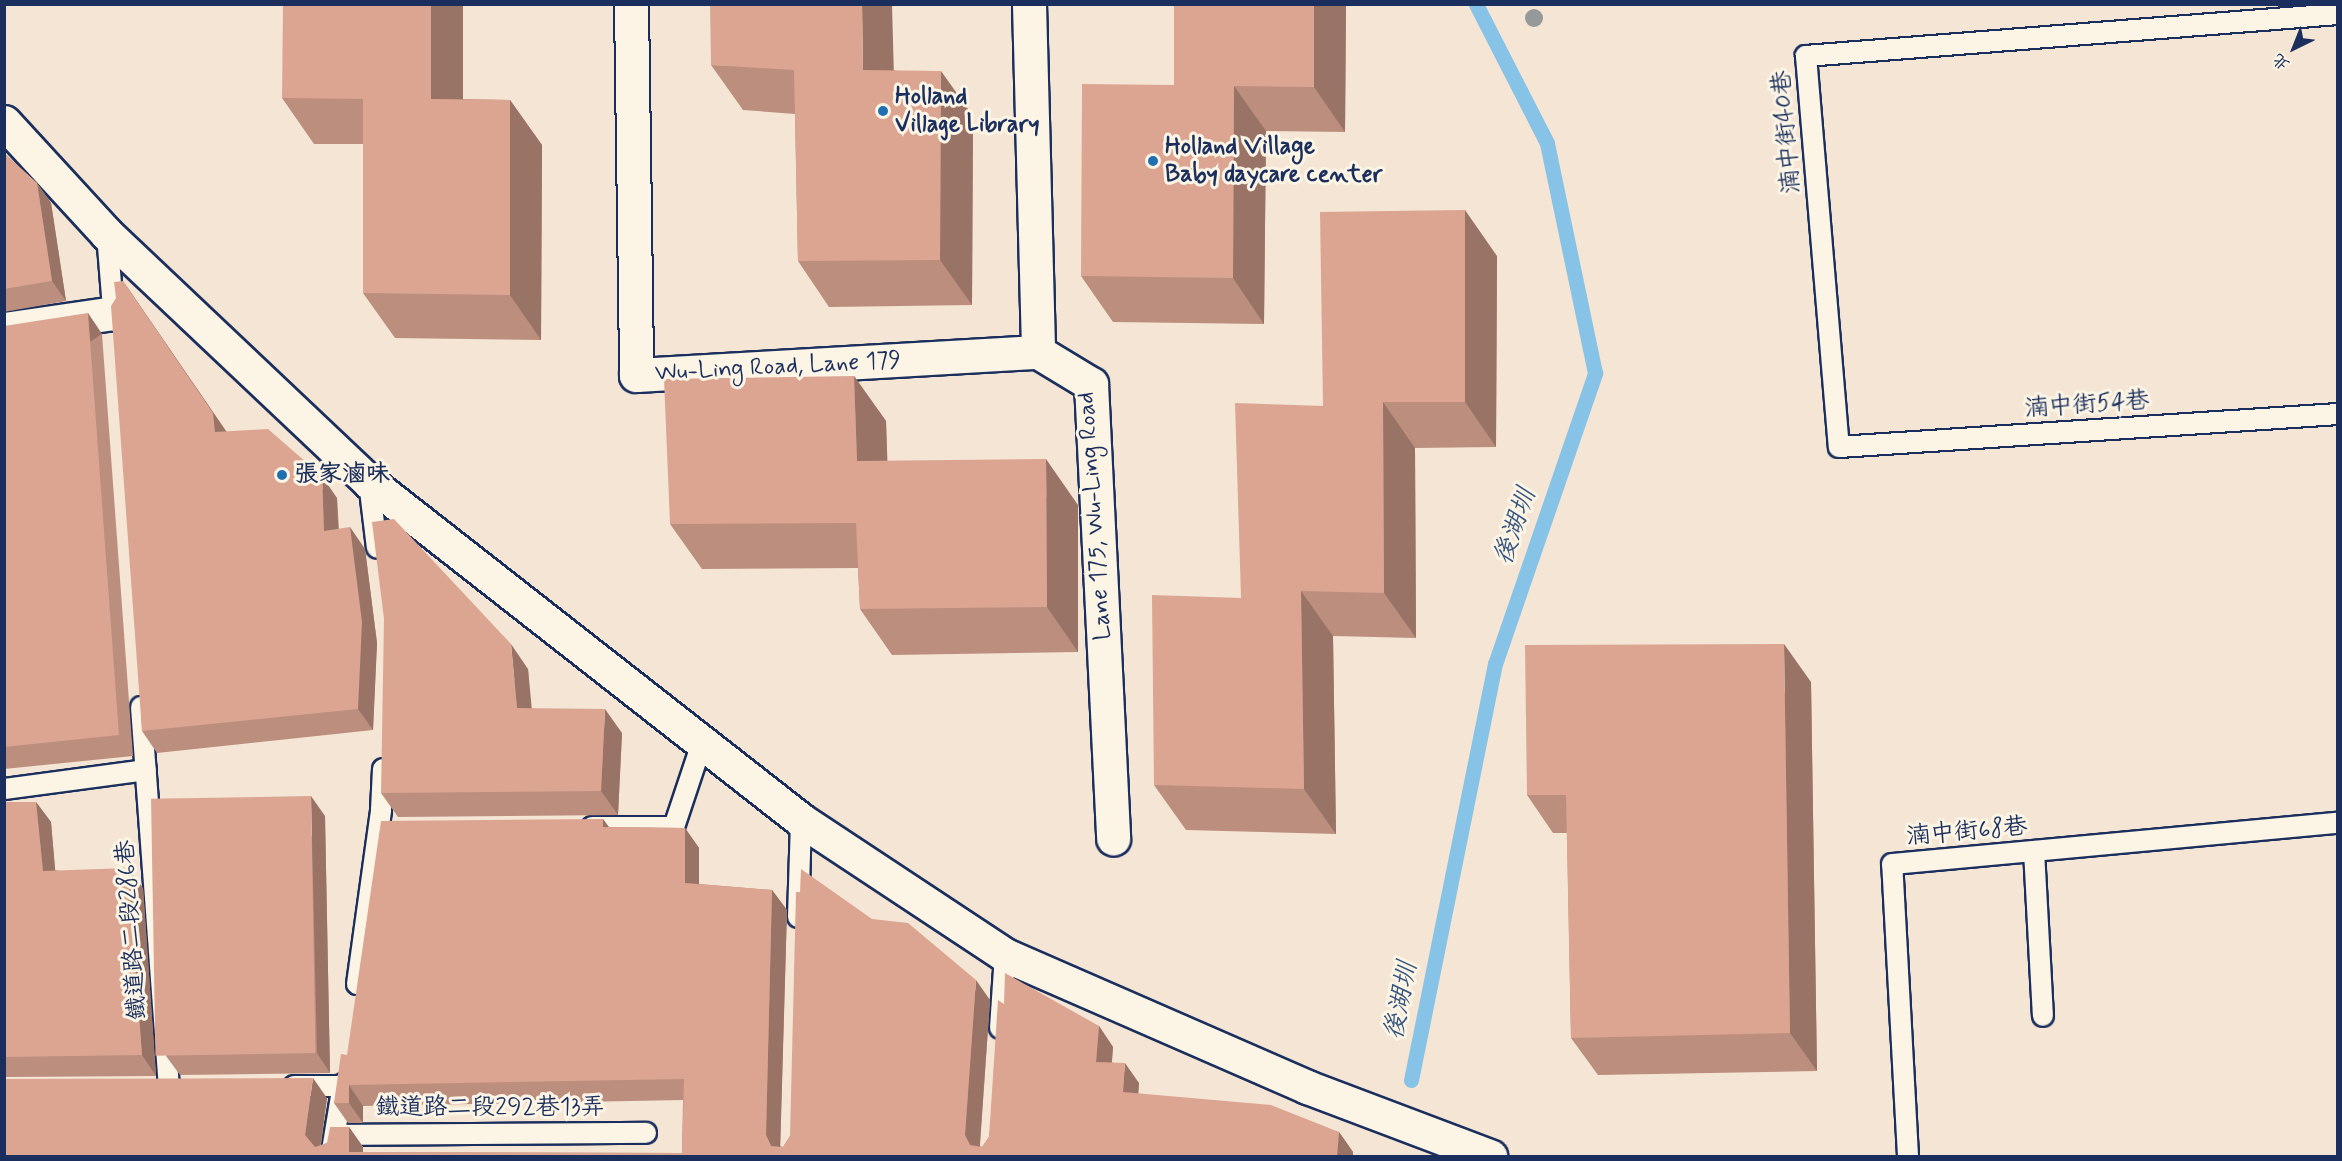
<!DOCTYPE html>
<html>
<head>
<meta charset="utf-8">
<style>
  body { margin:0 }
  #map { position:relative; width:2342px; height:1161px; overflow:hidden; background:#f5e5d4; font-family:Mynerve,"LXGW WenKai TC",sans-serif }
  div>[style] { position:absolute }
  [style*='--x'] { left:calc(var(--x)*1px); top:calc(var(--y)*1px); width:calc(var(--w)*1px); rotate:calc(var(--a)*1deg) }
  .stream>* { height:15px; margin:-7.5px; padding:0 7.5px; transform-origin:7.5px; border-radius:7.5px; background:#87c3e7 }
  .roads { filter:drop-shadow(2px 0 #1b2f5e) drop-shadow(-2px 0 #1b2f5e) drop-shadow(0 2px #1b2f5e) drop-shadow(0 -2px #1b2f5e) }
  .service>* { height:20px; margin:-10px; padding:0 10px; transform-origin:10px; border-radius:10px; background:#fcf5e5 }
  .minor>* { height:33px; margin:-16.5px; padding:0 16.5px; transform-origin:16.5px; border-radius:16.5px; background:#fcf5e5 }
  .tertiary>* { height:33px; margin:-16.5px; padding:0 16.5px; transform-origin:16.5px; border-radius:16.5px; background:#fcf5e5 }
  .trees>* { width:18px; height:18px; margin:-9px; border-radius:50%; background:#95999a }
  .wall>* { inset:0; background:#bc8e7e }
  .shaded-wall>* { inset:0; background:#997466; transform-origin:0 0 }
  .building>* { inset:0; background:#dba592; transform-origin:0 0 }
  .dots>* { width:16px; height:16px; translate:-50% -50%; box-sizing:border-box; border:3px solid #fcf5e5; border-radius:50% }
  span { translate:-50% -50%; white-space:nowrap; text-align:center; line-height:1.15; -webkit-text-stroke:6px #fcf5e5; paint-order:stroke }
  .poi-label { font-size:24px; color:#1b2f5e; font-weight:700 }
  .left { translate:0 -50%; text-align:left }
  .street-label { font-size:24px; color:#1b2f5e }
  .water-label { font-size:26px; color:#365480; font-style:italic }
  .frame { position:absolute; inset:0; border:6px solid #1b2f5e; pointer-events:none }
  .north { position:absolute; left:2264px; top:18px; width:60px; height:60px; -webkit-text-stroke:4px #fcf5e5; paint-order:stroke; rotate:223deg; font-size:16px; font-weight:700; line-height:24px; text-align:center; color:#1b2f5e }
  .north::after { content:''; display:block; margin:auto; width:21px; height:27px; background:#1b2f5e; clip-path:polygon(50% 0,100% 100%,50% 72%,0 100%) }
</style>
</head>
<body>
<div id="map">
  <div class="stream">
    <div style="--x:1411;--y:1080;--w:424;--a:-78.6"></div>
    <div style="--x:1495;--y:664;--w:308;--a:-71"></div>
    <div style="--x:1595;--y:373;--w:235;--a:-101.8"></div>
    <div style="--x:1547;--y:143;--w:156;--a:-117.1"></div>
  </div>
  <div class="roads">
    <div class="service">
      <div style="--x:2338;--y:14;--w:534;--a:175.49"></div>
      <div style="--x:1806;--y:56;--w:392;--a:85.2"></div>
      <div style="--x:1839;--y:447;--w:500;--a:-3.78"></div>
      <div style="--x:107;--y:234;--w:87;--a:85.4"></div>
      <div style="--x:369;--y:482;--w:66;--a:83.1"></div>
      <div style="--x:141;--y:707;--w:381;--a:85.8"></div>
      <div style="--x:4;--y:789;--w:143;--a:-7.6"></div>
      <div style="--x:592;--y:827;--w:82;--a:0"></div>
      <div style="--x:674;--y:827;--w:89;--a:-71.6"></div>
      <div style="--x:2034;--y:851;--w:165;--a:86.9"></div>
      <div style="--x:798;--y:917;--w:97;--a:-88.2"></div>
      <div style="--x:357;--y:984;--w:176;--a:-82.1"></div>
      <div style="--x:381;--y:810;--w:41;--a:-87.2"></div>
      <div style="--x:1000;--y:1028;--w:73;--a:-86.1"></div>
      <div style="--x:294;--y:1086;--w:48;--a:0"></div>
      <div style="--x:335;--y:1135;--w:311;--a:-0.4"></div>
      <div style="--x:331;--y:1156;--w:73;--a:-80.5"></div>
      <div style="--x:1908;--y:1156;--w:292;--a:-93.1"></div>
      <div style="--x:1892;--y:864;--w:448;--a:-5.3"></div>
    </div>
    <div class="minor">
      <div style="--x:631;--y:4;--w:371;--a:89.2"></div>
      <div style="--x:636;--y:375;--w:403;--a:-3.3"></div>
      <div style="--x:1029;--y:4;--w:348;--a:88.5"></div>
      <div style="--x:1038;--y:352;--w:62;--a:31.1"></div>
      <div style="--x:1091;--y:384;--w:455;--a:87.2"></div>
      <div style="--x:4;--y:329;--w:111;--a:-8.3"></div>
    </div>
    <div class="tertiary">
      <div style="--x:4;--y:122;--w:152;--a:47.4"></div>
      <div style="--x:107;--y:234;--w:361;--a:43.4"></div>
      <div style="--x:369;--y:482;--w:549;--a:38.04"></div>
      <div style="--x:801;--y:820;--w:245;--a:33.5"></div>
      <div style="--x:1005;--y:955;--w:330;--a:23.6"></div>
      <div style="--x:1307;--y:1087;--w:196;--a:20.7"></div>
    </div>
  </div>
  <div class="trees">
    <div style="left:1534px;top:18px"></div>
  </div>
  <div class="wall">
    <div style="clip-path:polygon(463px 4px,463px 99px,510px 100px,542px 145px,541px 340px,395px 338px,363px 293px,363px 144px,314px 144px,282px 98px)"></div>
    <div style="clip-path:polygon(1346px 4px,1345px 132px,1266px 131px,1264px 324px,1113px 322px,1081px 276px,1174px 85px)"></div>
    <div style="clip-path:polygon(711px 65px,894px 70px,973px 116px,972px 305px,829px 307px,798px 261px,795px 114px,743px 110px)"></div>
    <div style="clip-path:polygon(4px 153px,37px 183px,51px 203px,66px 301px,4px 312px)"></div>
    <div style="clip-path:polygon(1497px 256px,1496px 447px,1415px 448px,1416px 638px,1333px 636px,1336px 834px,1186px 830px,1154px 785px,1241px 598px,1323px 406px)"></div>
    <div style="clip-path:polygon(123px 281px,226px 431px,337px 498px,339px 529px,365px 549px,377px 643px,373px 730px,157px 753px,142px 731px)"></div>
    <div style="clip-path:polygon(4px 326px,102px 334px,133px 756px,4px 769px)"></div>
    <div style="clip-path:polygon(854px 376px,886px 421px,887px 461px,1078px 505px,1078px 652px,892px 655px,860px 609px,858px 568px,702px 569px,670px 524px)"></div>
    <div style="clip-path:polygon(528px 669px,531px 708px,622px 733px,618px 815px,398px 817px,381px 793px)"></div>
    <div style="clip-path:polygon(1811px 682px,1817px 1071px,1598px 1075px,1571px 1038px,1567px 833px,1553px 833px,1527px 795px)"></div>
    <div style="clip-path:polygon(4px 802px,36px 802px,51px 822px,55px 870px,143px 888px,156px 1076px,4px 1077px)"></div>
    <div style="clip-path:polygon(325px 816px,330px 1073px,180px 1075px,166px 1056px)"></div>
    <div style="clip-path:polygon(603px 819px,609px 827px,685px 828px,699px 848px,699px 884px,772px 890px,787px 910px,780px 1146px,783px 1147px,790px 1136px,872px 919px,990px 1000px,980px 1146px,982px 1147px,989px 1137px,1004px 1004px,1099px 1026px,1113px 1047px,1112px 1062px,1139px 1083px,1138px 1094px,1339px 1132px,1353px 1152px,1353px 1156px,4px 1156px,327px 1098px,321px 1145px,327px 1143px,349px 1127px,363px 1147px,363px 1152px,682px 1153px,683px 1100px,363px 1106px,363px 1123px,348px 1123px,334px 1103px,347px 1055px)"></div>
  </div>
  <div class="shaded-wall">
    <div style="clip-path:polygon(431px 4px,463px 4px,463px 145px,431px 99px)"></div>
    <div style="clip-path:polygon(862px 4px,892px 4px,895px 116px,863px 70px)"></div>
    <div style="clip-path:polygon(1314px 4px,1346px 4px,1345px 132px,1314px 87px)"></div>
    <div style="clip-path:polygon(941px 71px,973px 116px,972px 305px,940px 260px)"></div>
    <div style="clip-path:polygon(1234px 86px,1266px 131px,1264px 324px,1233px 278px)"></div>
    <div style="clip-path:polygon(510px 100px,542px 145px,541px 340px,510px 295px)"></div>
    <div style="clip-path:polygon(37px 183px,51px 203px,66px 301px,52px 281px)"></div>
    <div style="clip-path:polygon(1465px 210px,1497px 256px,1496px 447px,1465px 402px)"></div>
    <div style="clip-path:polygon(123px 281px,228px 434px,215px 432px)"></div>
    <div style="left:88px;top:313px;width:25px;height:423px;rotate:56deg"></div>
    <div style="clip-path:polygon(854px 376px,886px 421px,889px 507px,857px 461px)"></div>
    <div style="clip-path:polygon(1383px 402px,1415px 448px,1416px 638px,1384px 593px)"></div>
    <div style="clip-path:polygon(1046px 459px,1078px 505px,1078px 652px,1047px 607px)"></div>
    <div style="clip-path:polygon(322px 476px,337px 498px,339px 552px,324px 531px)"></div>
    <div style="clip-path:polygon(350px 527px,365px 549px,377px 643px,373px 730px,358px 709px)"></div>
    <div style="clip-path:polygon(1301px 591px,1333px 636px,1336px 834px,1304px 789px)"></div>
    <div style="clip-path:polygon(511px 644px,528px 669px,534px 732px,517px 708px)"></div>
    <div style="clip-path:polygon(1784px 644px,1811px 682px,1817px 1071px,1790px 1033px)"></div>
    <div style="clip-path:polygon(605px 709px,622px 733px,618px 815px,601px 791px)"></div>
    <div style="clip-path:polygon(311px 796px,325px 816px,330px 1073px,317px 1053px)"></div>
    <div style="clip-path:polygon(36px 802px,51px 822px,57px 891px,43px 871px)"></div>
    <div style="clip-path:polygon(603px 819px,617px 839px,603px 827px)"></div>
    <div style="clip-path:polygon(685px 828px,699px 848px,699px 903px,685px 883px)"></div>
    <div style="clip-path:polygon(128px 868px,143px 888px,156px 1076px,142px 1055px)"></div>
    <div style="clip-path:polygon(772px 890px,787px 910px,780px 1156px,771px 1146px,766px 1135px)"></div>
    <div style="clip-path:polygon(976px 980px,990px 1000px,979px 1155px,970px 1145px,965px 1135px)"></div>
    <div style="clip-path:polygon(1099px 1026px,1113px 1047px,1110px 1082px,1096px 1062px)"></div>
    <div style="clip-path:polygon(1125px 1063px,1139px 1083px,1137px 1113px,1123px 1092px)"></div>
    <div style="clip-path:polygon(313px 1078px,327px 1098px,319px 1155px,305px 1135px)"></div>
    <div style="clip-path:polygon(349px 1085px,363px 1106px,363px 1123px,349px 1103px)"></div>
    <div style="clip-path:polygon(349px 1127px,363px 1147px,363px 1156px,349px 1152px)"></div>
    <div style="clip-path:polygon(1339px 1132px,1353px 1152px,1353px 1156px,1337px 1156px)"></div>
  </div>
  <div class="building">
    <div style="clip-path:polygon(283px 4px,431px 4px,431px 99px,510px 100px,510px 295px,363px 293px,363px 99px,282px 98px)"></div>
    <div style="clip-path:polygon(710px 4px,862px 4px,863px 70px,941px 71px,940px 260px,798px 261px,794px 70px,711px 65px)"></div>
    <div style="clip-path:polygon(1174px 4px,1314px 4px,1314px 87px,1234px 86px,1233px 278px,1081px 276px,1082px 84px,1174px 85px)"></div>
    <div style="clip-path:polygon(4px 153px,37px 183px,52px 281px,4px 289px)"></div>
    <div style="clip-path:polygon(1465px 210px,1465px 402px,1383px 402px,1384px 593px,1301px 591px,1304px 789px,1154px 785px,1152px 595px,1241px 598px,1235px 403px,1323px 406px,1320px 212px)"></div>
    <div style="clip-path:polygon(123px 281px,213px 413px,215px 432px,268px 429px,322px 476px,324px 531px,350px 527px,362px 622px,358px 709px,142px 731px,111px 306px,116px 298px,114px 282px)"></div>
    <div style="clip-path:polygon(88px 313px,119px 735px,4px 747px,4px 326px)"></div>
    <div style="clip-path:polygon(854px 376px,857px 461px,1046px 459px,1047px 607px,860px 609px,856px 523px,670px 524px,664px 379px)"></div>
    <div style="clip-path:polygon(394px 519px,511px 644px,517px 708px,605px 709px,601px 791px,381px 793px,384px 619px,372px 522px)"></div>
    <div style="clip-path:polygon(1784px 644px,1790px 1033px,1571px 1038px,1566px 795px,1527px 795px,1525px 645px)"></div>
    <div style="left:311px;top:796px;width:257px;height:160px;rotate:89deg"></div>
    <div style="clip-path:polygon(4px 802px,36px 802px,43px 871px,128px 868px,142px 1055px,4px 1057px)"></div>
    <div style="clip-path:polygon(603px 819px,603px 827px,685px 828px,685px 883px,772px 890px,766px 1135px,771px 1146px,783px 1147px,790px 1136px,796px 892px,800px 892px,801px 869px,872px 919px,908px 923px,976px 980px,965px 1135px,970px 1145px,982px 1147px,989px 1137px,998px 1000px,1004px 1004px,1005px 973px,1099px 1026px,1096px 1062px,1125px 1063px,1123px 1092px,1271px 1105px,1339px 1132px,1337px 1156px,4px 1156px,4px 1079px,313px 1078px,305px 1135px,315px 1147px,327px 1143px,330px 1127px,349px 1127px,349px 1152px,682px 1153px,684px 1079px,349px 1085px,349px 1103px,334px 1103px,341px 1054px,347px 1055px,381px 821px)"></div>
  </div>
  <div class="dots">
    <div style="left:883px;top:111px;background:#1f6fb2"></div>
    <div style="left:1153px;top:161px;background:#1f6fb2"></div>
    <div style="left:282px;top:475px;background:#1f6fb2"></div>
  </div>
  <div class="poi-label">
    <span class="left" style="left:895px;top:111px">Holland<br>Village Library</span>
    <span class="left" style="left:1165px;top:161px">Holland Village<br>Baby daycare center</span>
    <span class="left" style="left:294px;top:475px">張家滷味</span>
  </div>
  <div class="street-label">
    <span style="left:1787px;top:132px;rotate:-95deg">湳中街40巷</span>
    <span style="left:778px;top:367px;rotate:-3deg">Wu-Ling Road, Lane 179</span>
    <span style="left:2087px;top:405px;rotate:-4deg">湳中街54巷</span>
    <span style="left:1095px;top:516px;rotate:-94deg">Lane 175, Wu-Ling Road</span>
    <span style="left:1967px;top:832px;rotate:-5deg">湳中街68巷</span>
    <span style="left:132px;top:930px;rotate:-94deg">鐵道路二段286巷</span>
    <span style="left:490px;top:1108px">鐵道路二段292巷13弄</span>
  </div>
  <div class="water-label">
    <span style="left:1516px;top:527px;rotate:-71deg">後湖圳</span>
    <span style="left:1402px;top:1001px;rotate:-79deg">後湖圳</span>
  </div>
  <div class="frame"></div>
  <div class="north">北</div>
</div>
</body>
</html>
